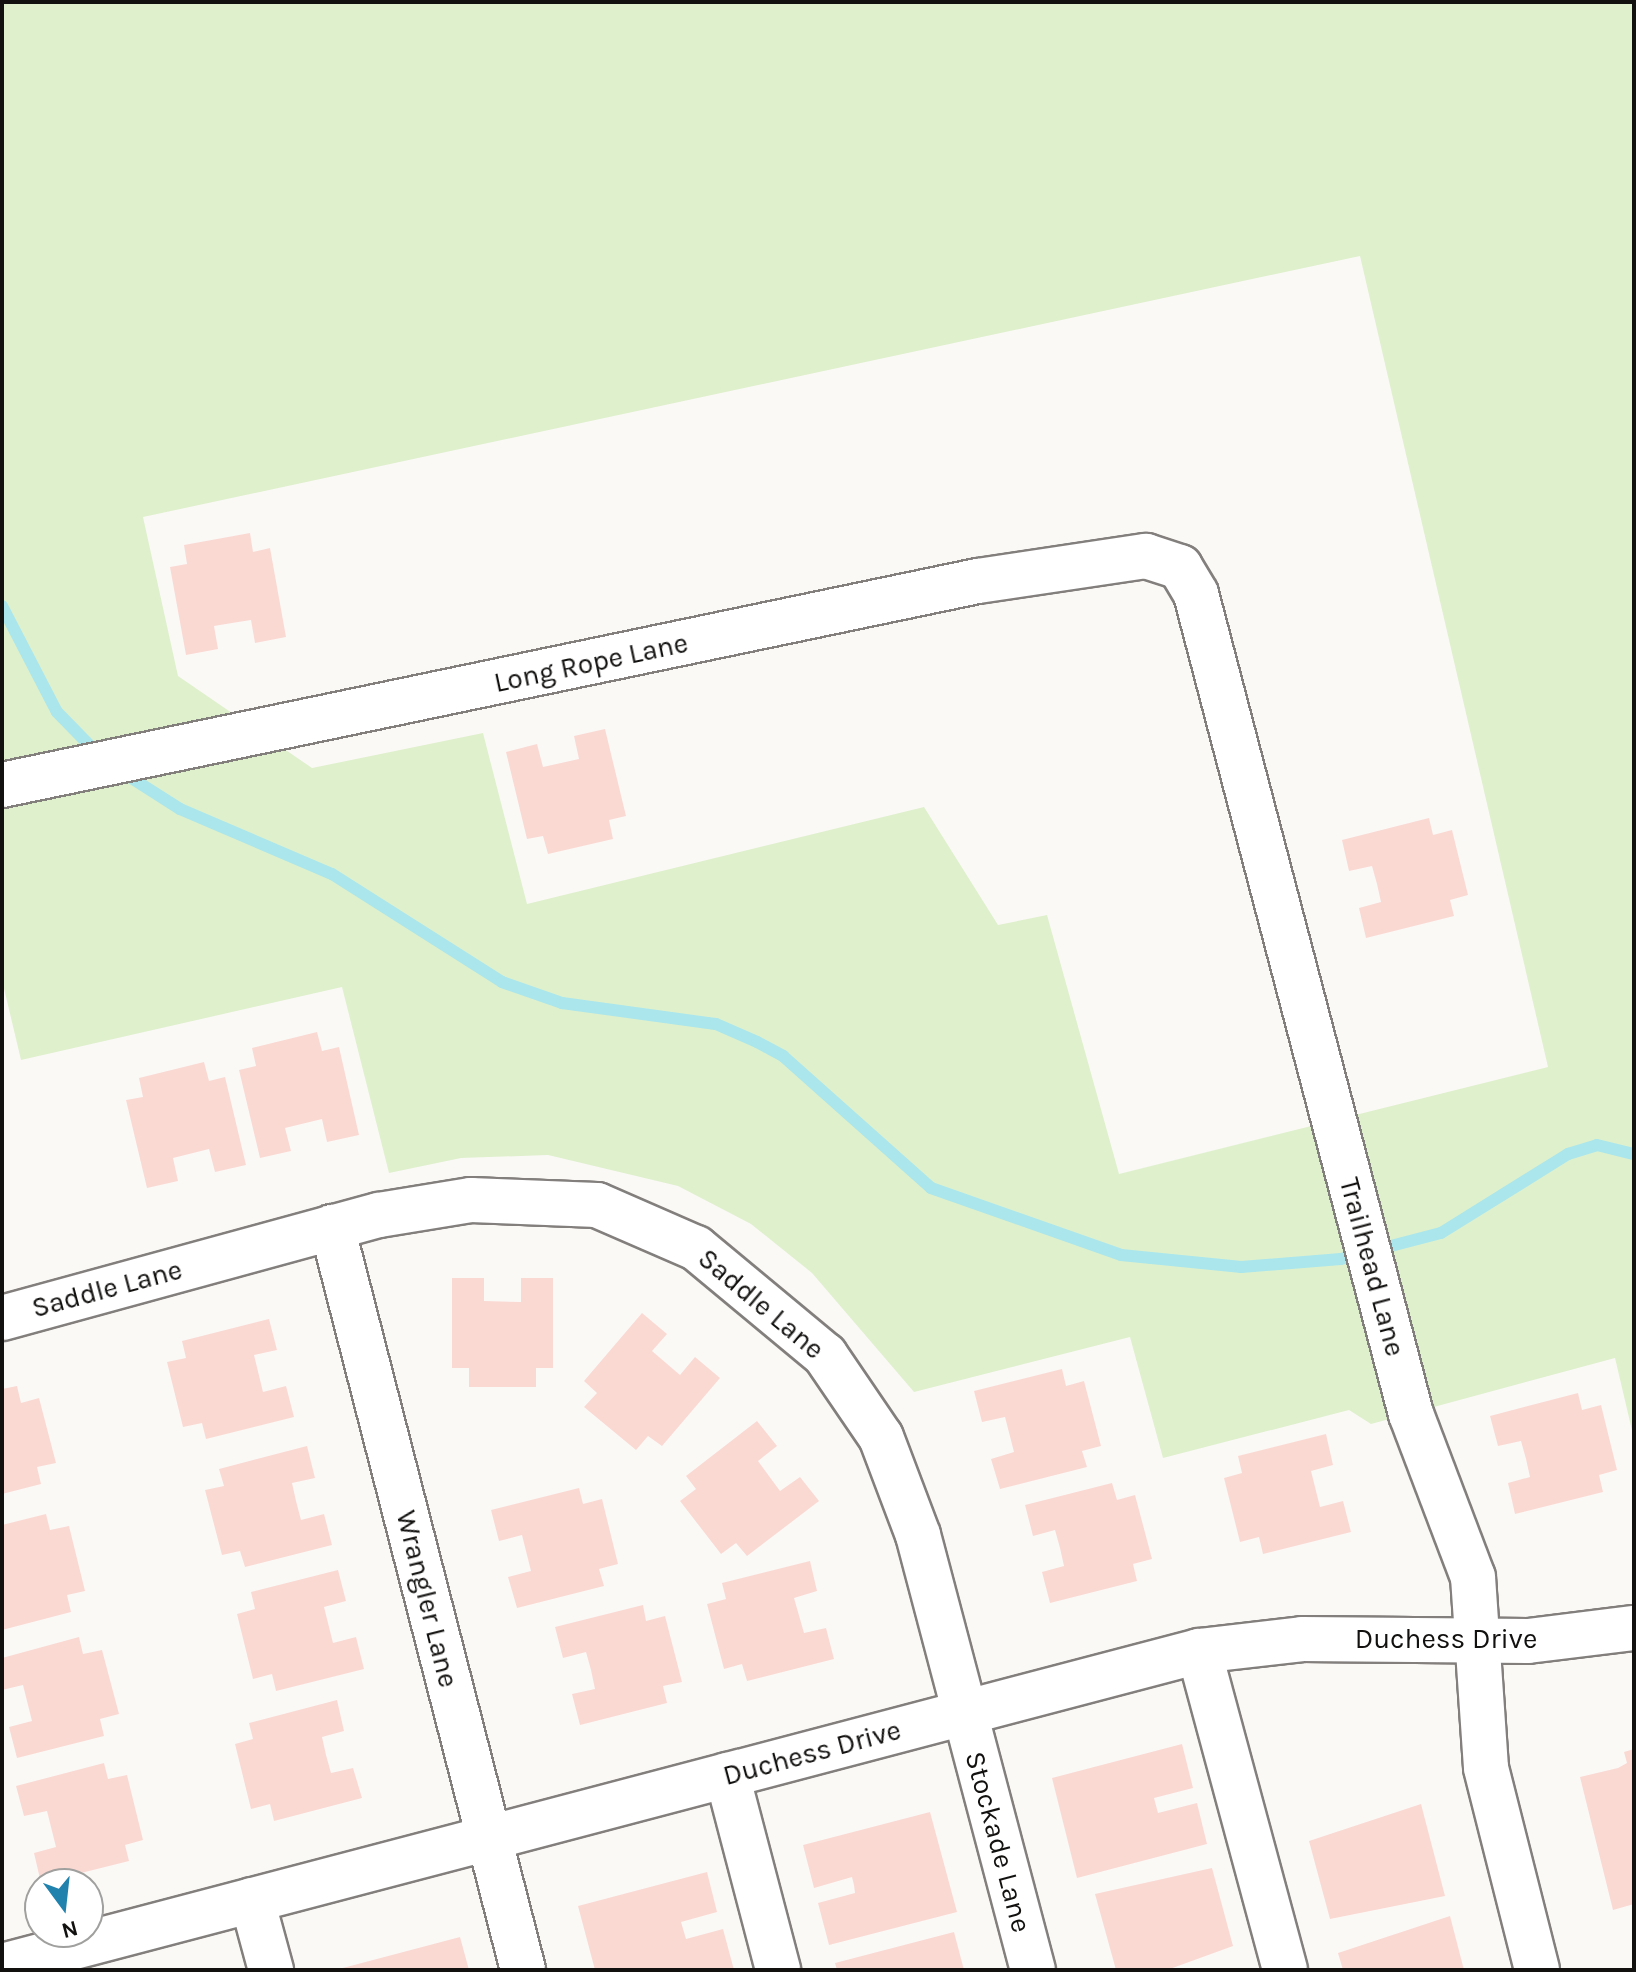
<!DOCTYPE html>
<html>
<head>
<meta charset="utf-8">
<style>
  body { margin:0 }
  #map { position:relative; width:1636px; height:1972px; overflow:hidden; background:#fbf9f6; font-family:Karla,sans-serif }
  div>[style] { position:absolute }
  [style*='--x'] { left:calc(var(--x)*1px); top:calc(var(--y)*1px); width:calc(var(--w)*1px); rotate:calc(var(--a)*1deg) }
  .green>* { inset:0; background:#dff0cd }
  .stream>* { height:12px; margin:-6px; padding:0 6px; transform-origin:6px; border-radius:6px; background:#aae6ec }
  .building>* { inset:0; background:#fad9d3 }
  .roads { filter:drop-shadow(2px 0 #827f7d) drop-shadow(-2px 0 #827f7d) drop-shadow(0 2px #827f7d) drop-shadow(0 -2px #827f7d) }
  .minor>* { height:44px; margin:-22px; padding:0 22px; transform-origin:22px; border-radius:22px; background:#fff }
  span { translate:-50% -50%; white-space:nowrap; text-align:center; line-height:1.15; -webkit-text-stroke:8px #fff; paint-order:stroke }
  .street-label { font-size:28px; color:#121110 }
  .frame { position:absolute; inset:0; border:4px solid #121110; pointer-events:none }
  .north { position:absolute; left:24px; top:1868px; width:80px; height:80px; box-sizing:border-box; background:#fff; border:2px solid #a0a09f; border-radius:50%; rotate:165deg; font-size:22px; font-weight:700; line-height:32px; text-align:center; color:#121110 }
  .north::after { content:''; display:block; margin:auto; width:28px; height:36px; background:#2182ae; clip-path:polygon(50% 0,100% 100%,50% 72%,0 100%) }
</style>
</head>
<body>
<div id="map">
  <div class="green">
    <div style="clip-path:polygon(evenodd,2px 2px,1634px 2px,1634px 1439px,1615px 1358px,1371px 1424px,1349px 1410px,1163px 1458px,1130px 1337px,914px 1392px,812px 1273px,751px 1224px,678px 1186px,548px 1155px,461px 1158px,389px 1173px,342px 987px,21px 1060px,2px 980px,2px 2px,1360px 256px,1548px 1067px,1119px 1174px,1047px 915px,998px 925px,924px 807px,527px 904px,483px 733px,312px 768px,178px 676px,143px 517px,1360px 256px)"></div>
  </div>
  <div class="stream">
    <div style="--x:2;--y:606;--w:119;--a:62.6"></div>
    <div style="--x:57;--y:712;--w:57;--a:45.7"></div>
    <div style="--x:122;--y:772;--w:69;--a:32.5"></div>
    <div style="--x:180;--y:809;--w:165;--a:23.2"></div>
    <div style="--x:332;--y:874;--w:201;--a:32.4"></div>
    <div style="--x:502;--y:982;--w:64;--a:19.3"></div>
    <div style="--x:562;--y:1003;--w:155;--a:7.8"></div>
    <div style="--x:716;--y:1024;--w:45;--a:23.7"></div>
    <div style="--x:757;--y:1042;--w:30;--a:28"></div>
    <div style="--x:783;--y:1056;--w:198;--a:41.7"></div>
    <div style="--x:931;--y:1188;--w:201;--a:19.4"></div>
    <div style="--x:1121;--y:1255;--w:121;--a:5.7"></div>
    <div style="--x:1241;--y:1267;--w:100;--a:-4.6"></div>
    <div style="--x:1341;--y:1259;--w:103;--a:-14.6"></div>
    <div style="--x:1441;--y:1233;--w:150;--a:-31.9"></div>
    <div style="--x:1568;--y:1154;--w:30;--a:-17"></div>
    <div style="--x:1597;--y:1145;--w:38;--a:14"></div>
  </div>
  <div class="building">
    <div style="clip-path:polygon(250px 533px,253px 552px,270px 548px,286px 637px,255px 643px,251px 620px,232px 623px,214px 626px,218px 649px,186px 655px,170px 567px,187px 564px,184px 545px)"></div>
    <div style="clip-path:polygon(605px 729px,626px 816px,609px 820px,613px 839px,548px 854px,543px 836px,527px 839px,506px 752px,537px 744px,543px 767px,579px 759px,574px 736px)"></div>
    <div style="clip-path:polygon(1429px 818px,1433px 835px,1452px 830px,1468px 895px,1450px 900px,1454px 916px,1366px 938px,1359px 908px,1381px 902px,1377px 884px,1372px 866px,1349px 871px,1342px 840px)"></div>
    <div style="clip-path:polygon(317px 1032px,322px 1051px,339px 1047px,359px 1135px,327px 1142px,322px 1119px,285px 1128px,291px 1151px,260px 1158px,239px 1070px,256px 1066px,252px 1048px)"></div>
    <div style="clip-path:polygon(204px 1062px,209px 1081px,225px 1077px,246px 1165px,215px 1172px,209px 1149px,173px 1158px,178px 1181px,147px 1188px,126px 1100px,143px 1097px,139px 1078px)"></div>
    <div style="clip-path:polygon(452px 1278px,484px 1278px,484px 1301px,521px 1302px,521px 1278px,553px 1278px,553px 1368px,536px 1368px,536px 1387px,469px 1387px,469px 1368px,452px 1368px)"></div>
    <div style="clip-path:polygon(642px 1313px,667px 1334px,652px 1351px,680px 1375px,695px 1357px,720px 1378px,662px 1446px,648px 1436px,636px 1450px,584px 1407px,597px 1393px,584px 1381px)"></div>
    <div style="clip-path:polygon(269px 1319px,277px 1350px,254px 1355px,263px 1392px,286px 1386px,294px 1417px,206px 1439px,202px 1423px,183px 1427px,167px 1362px,186px 1358px,182px 1341px)"></div>
    <div style="clip-path:polygon(1062px 1369px,1066px 1386px,1084px 1381px,1101px 1446px,1082px 1451px,1087px 1467px,1000px 1489px,991px 1459px,1014px 1452px,1005px 1417px,982px 1422px,974px 1391px)"></div>
    <div style="clip-path:polygon(17px 1386px,21px 1403px,39px 1398px,56px 1463px,37px 1467px,41px 1484px,2px 1494px,2px 1389px)"></div>
    <div style="clip-path:polygon(1578px 1393px,1582px 1410px,1601px 1405px,1617px 1470px,1599px 1475px,1603px 1492px,1515px 1514px,1508px 1483px,1530px 1477px,1526px 1459px,1521px 1441px,1498px 1446px,1490px 1416px)"></div>
    <div style="clip-path:polygon(757px 1421px,777px 1446px,758px 1461px,780px 1491px,800px 1477px,819px 1501px,747px 1556px,736px 1543px,721px 1554px,680px 1501px,696px 1489px,686px 1476px)"></div>
    <div style="clip-path:polygon(1326px 1434px,1333px 1465px,1311px 1471px,1320px 1507px,1343px 1501px,1351px 1532px,1263px 1554px,1259px 1537px,1240px 1542px,1224px 1478px,1242px 1473px,1238px 1456px)"></div>
    <div style="clip-path:polygon(307px 1446px,315px 1478px,292px 1483px,296px 1501px,301px 1520px,324px 1514px,332px 1545px,245px 1567px,240px 1551px,222px 1555px,205px 1490px,224px 1486px,219px 1469px)"></div>
    <div style="clip-path:polygon(1112px 1483px,1117px 1500px,1135px 1495px,1152px 1559px,1133px 1564px,1137px 1581px,1050px 1603px,1042px 1572px,1064px 1566px,1060px 1548px,1055px 1530px,1033px 1536px,1025px 1505px)"></div>
    <div style="clip-path:polygon(579px 1488px,583px 1504px,602px 1499px,618px 1564px,599px 1569px,604px 1586px,517px 1608px,508px 1577px,531px 1571px,522px 1535px,499px 1541px,491px 1510px)"></div>
    <div style="clip-path:polygon(46px 1514px,50px 1530px,69px 1526px,85px 1591px,67px 1595px,71px 1612px,2px 1630px,2px 1525px)"></div>
    <div style="clip-path:polygon(810px 1561px,817px 1591px,794px 1598px,804px 1633px,826px 1628px,834px 1659px,747px 1681px,742px 1664px,724px 1669px,707px 1604px,726px 1599px,722px 1583px)"></div>
    <div style="clip-path:polygon(338px 1570px,346px 1601px,324px 1607px,333px 1643px,356px 1637px,364px 1669px,276px 1691px,272px 1674px,253px 1679px,237px 1614px,255px 1609px,251px 1592px)"></div>
    <div style="clip-path:polygon(643px 1605px,646px 1621px,665px 1616px,682px 1682px,663px 1686px,667px 1703px,580px 1725px,572px 1694px,595px 1689px,591px 1670px,586px 1652px,563px 1658px,555px 1627px)"></div>
    <div style="clip-path:polygon(79px 1637px,83px 1654px,102px 1650px,119px 1714px,100px 1719px,104px 1736px,17px 1758px,9px 1727px,32px 1721px,23px 1685px,2px 1690px,2px 1658px)"></div>
    <div style="clip-path:polygon(337px 1700px,344px 1731px,322px 1737px,326px 1755px,331px 1773px,353px 1768px,362px 1798px,274px 1821px,270px 1804px,251px 1809px,235px 1744px,253px 1739px,249px 1723px)"></div>
    <div style="clip-path:polygon(1182px 1744px,1193px 1788px,1154px 1798px,1158px 1813px,1197px 1803px,1207px 1844px,1077px 1878px,1052px 1778px)"></div>
    <div style="clip-path:polygon(1634px 1749px,1634px 1904px,1613px 1910px,1580px 1777px,1618px 1768px,1627px 1763px,1624px 1752px)"></div>
    <div style="clip-path:polygon(104px 1763px,108px 1779px,127px 1775px,143px 1840px,125px 1845px,129px 1861px,41px 1883px,34px 1853px,56px 1847px,47px 1811px,24px 1816px,16px 1786px)"></div>
    <div style="clip-path:polygon(1421px 1804px,1445px 1896px,1330px 1919px,1309px 1841px)"></div>
    <div style="clip-path:polygon(930px 1812px,957px 1912px,829px 1945px,818px 1903px,855px 1893px,854px 1885px,852px 1877px,814px 1888px,803px 1845px)"></div>
    <div style="clip-path:polygon(1212px 1868px,1233px 1946px,1167px 1970px,1116px 1970px,1095px 1894px)"></div>
    <div style="clip-path:polygon(707px 1872px,717px 1912px,681px 1922px,686px 1939px,723px 1929px,734px 1970px,595px 1970px,578px 1906px)"></div>
    <div style="clip-path:polygon(1450px 1916px,1464px 1970px,1343px 1970px,1338px 1953px)"></div>
    <div style="clip-path:polygon(954px 1932px,964px 1970px,837px 1970px,835px 1963px)"></div>
    <div style="clip-path:polygon(460px 1937px,469px 1970px,339px 1970px,339px 1969px)"></div>
  </div>
  <div class="roads">
    <div class="minor">
      <div style="--x:2;--y:785;--w:997;--a:-11.81"></div>
      <div style="--x:978;--y:581;--w:170;--a:-8.5"></div>
      <div style="--x:1146;--y:556;--w:36;--a:18"></div>
      <div style="--x:1180;--y:567;--w:31;--a:59"></div>
      <div style="--x:1196;--y:594;--w:848;--a:75.31"></div>
      <div style="--x:1411;--y:1414;--w:174;--a:69.2"></div>
      <div style="--x:1473;--y:1577;--w:191;--a:86.1"></div>
      <div style="--x:1486;--y:1768;--w:208;--a:75.8"></div>
      <div style="--x:332;--y:1227;--w:767;--a:75.58"></div>
      <div style="--x:2;--y:1318;--w:391;--a:-15.3"></div>
      <div style="--x:379;--y:1215;--w:93;--a:-9.3"></div>
      <div style="--x:471;--y:1200;--w:126;--a:2.3"></div>
      <div style="--x:597;--y:1205;--w:108;--a:23.5"></div>
      <div style="--x:696;--y:1248;--w:168;--a:39.7"></div>
      <div style="--x:825;--y:1355;--w:99;--a:55.7"></div>
      <div style="--x:881;--y:1437;--w:105;--a:69.3"></div>
      <div style="--x:918;--y:1535;--w:450;--a:75.2"></div>
      <div style="--x:1199;--y:1651;--w:330;--a:74.9"></div>
      <div style="--x:727;--y:1775;--w:202;--a:75.3"></div>
      <div style="--x:252;--y:1900;--w:73;--a:74.8"></div>
      <div style="--x:2;--y:1966;--w:1238;--a:-14.74"></div>
      <div style="--x:1199;--y:1651;--w:104;--a:-6.6"></div>
      <div style="--x:1302;--y:1639;--w:226;--a:0.5"></div>
      <div style="--x:1528;--y:1641;--w:107;--a:-7"></div>
    </div>
  </div>
  <div class="street-label">
    <span style="left:591px;top:663px;rotate:-12deg">Long Rope Lane</span>
    <span style="left:1372px;top:1267px;rotate:75deg">Trailhead Lane</span>
    <span style="left:107px;top:1289px;rotate:-15deg">Saddle Lane</span>
    <span style="left:761px;top:1304px;rotate:40deg">Saddle Lane</span>
    <span style="left:427px;top:1599px;rotate:76deg">Wrangler Lane</span>
    <span style="left:1446px;top:1639px">Duchess Drive</span>
    <span style="left:812px;top:1753px;rotate:-15deg">Duchess Drive</span>
    <span style="left:998px;top:1842px;rotate:75deg">Stockade Lane</span>
  </div>
  <div class="frame"></div>
  <div class="north">N</div>
</div>
</body>
</html>
